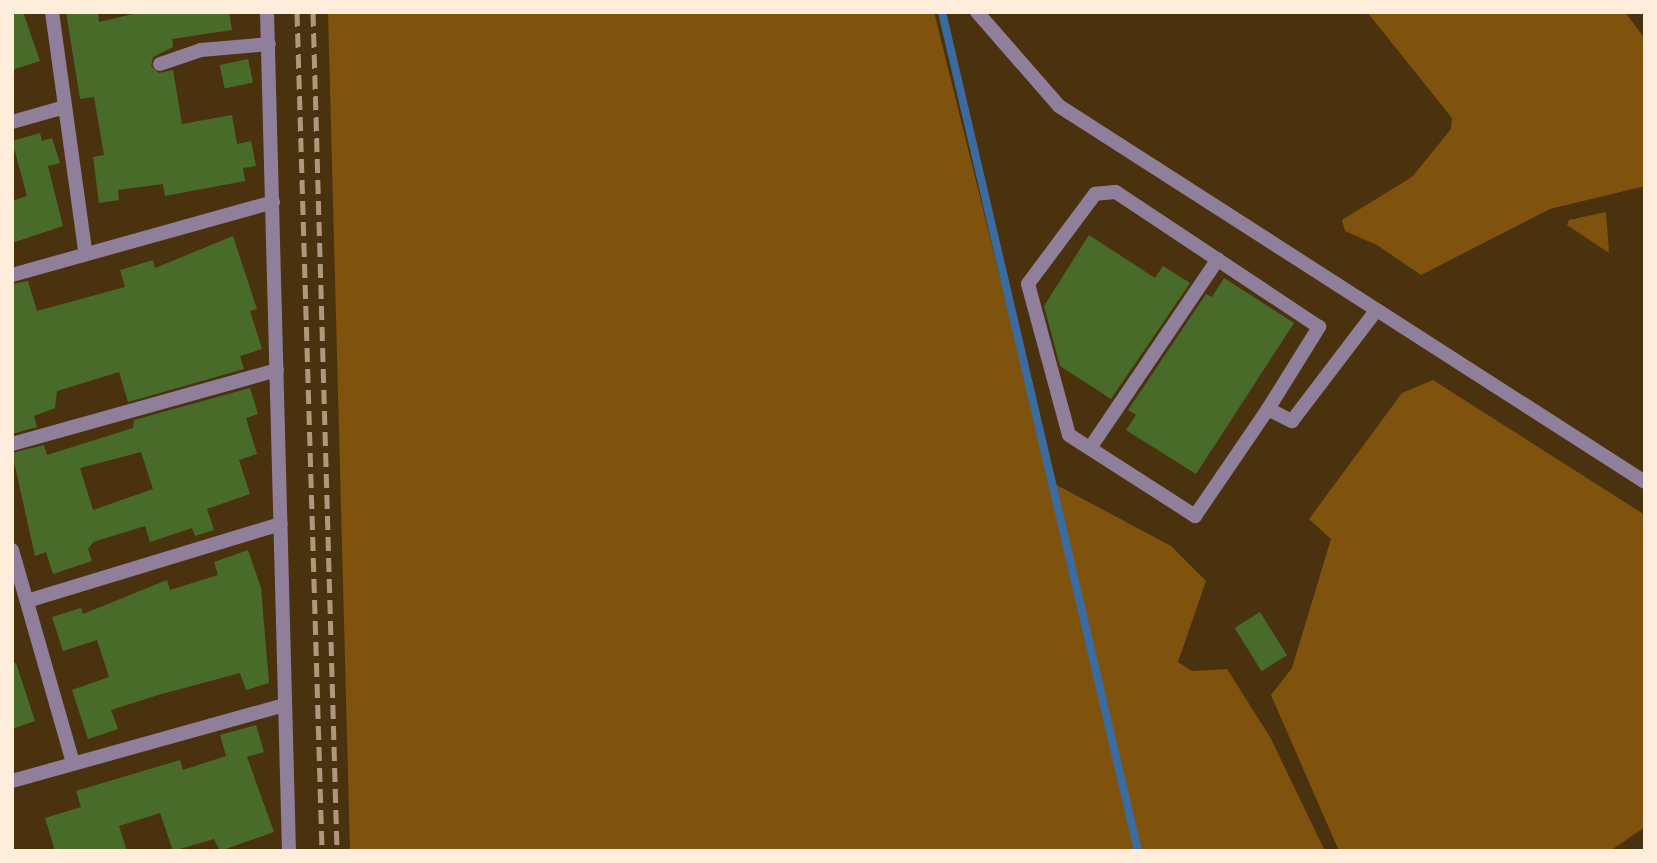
<!DOCTYPE html>
<html>
<head>
<meta charset="utf-8">
<style>
  body { margin:0 }
  #map { position:relative; width:1657px; height:863px; overflow:hidden; background:#4a320f; font-family:Lato,sans-serif }
  div>[style] { position:absolute }
  [style*='--x'] { left:calc(var(--x)*1px); top:calc(var(--y)*1px); width:calc(var(--w)*1px); rotate:calc(var(--a)*1deg) }
  .green>* { inset:0; background:#7f530e }
  .stream>* { height:8px; margin:-4px; padding:0 4px; transform-origin:4px; border-radius:4px; background:#3a6ca2 }
  .building>* { inset:0; background:#496b2a; transform-origin:0 0 }
  .lane>* { height:14px; margin:-7px; padding:0 7px; transform-origin:7px; border-radius:7px; background:#907f9b }
  .street>* { height:14px; margin:-7px; padding:0 7px; transform-origin:7px; border-radius:7px; background:#907f9b }
  .rail>* { height:5px; margin-top:-2.5px; transform-origin:0; background:repeating-linear-gradient(90deg,#ab987d 0 14px,transparent 0 21px) }
  span { translate:-50% -50%; white-space:nowrap; text-align:center; line-height:1.15; -webkit-text-stroke:5px #4a320f; paint-order:stroke }
  .frame { position:absolute; inset:0; border:14px solid #fdedda; pointer-events:none }
</style>
</head>
<body>
<div id="map">
  <div class="green">
    <div style="clip-path:polygon(328px 12px,934px 12px,1051px 482px,1171px 546px,1206px 581px,1178px 662px,1192px 671px,1227px 669px,1270px 737px,1325px 851px,350px 851px)"></div>
    <div style="clip-path:polygon(1367px 12px,1625px 12px,1645px 39px,1645px 186px,1550px 209px,1421px 275px,1377px 245px,1345px 231px,1342px 220px,1412px 177px,1451px 129px,1452px 118px)"></div>
    <div style="clip-path:polygon(1606px 212px,1609px 253px,1567px 225px,1569px 220px)"></div>
    <div style="clip-path:polygon(1433px 380px,1645px 515px,1645px 827px,1610px 851px,1339px 851px,1271px 695px,1292px 668px,1331px 539px,1309px 519px,1402px 393px)"></div>
  </div>
  <div class="stream">
    <div style="--x:942;--y:12;--w:862;--a:76.85"></div>
  </div>
  <div class="building">
    <div style="clip-path:polygon(12px 12px,23px 12px,40px 61px,12px 70px)"></div>
    <div style="clip-path:polygon(66px 12px,98px 12px,99px 22px,141px 12px,229px 12px,232px 30px,172px 39px,173px 47px,153px 57px,151px 66px,159px 73px,173px 70px,182px 124px,232px 115px,237px 144px,251px 141px,256px 166px,243px 168px,245px 181px,165px 196px,163px 184px,118px 190px,119px 200px,99px 203px,93px 157px,104px 155px,94px 97px,80px 99px)"></div>
    <div style="left:248px;top:59px;width:24px;height:29px;rotate:78deg"></div>
    <div style="clip-path:polygon(40px 133px,42px 141px,52px 138px,60px 163px,48px 166px,63px 226px,12px 243px,12px 201px,27px 196px,12px 141px)"></div>
    <div style="clip-path:polygon(1089px 235px,1155px 278px,1163px 266px,1190px 283px,1111px 399px,1060px 366px,1044px 306px)"></div>
    <div style="clip-path:polygon(233px 236px,257px 309px,250px 311px,262px 349px,240px 356px,244px 369px,128px 402px,119px 372px,57px 391px,55px 408px,34px 416px,37px 427px,12px 434px,12px 284px,28px 281px,37px 311px,125px 287px,120px 270px,153px 260px,155px 268px)"></div>
    <div style="clip-path:polygon(1224px 278px,1294px 323px,1196px 474px,1126px 430px,1136px 415px,1128px 410px,1206px 294px,1212px 297px)"></div>
    <div style="clip-path:polygon(evenodd,250px 388px,258px 414px,246px 418px,257px 454px,239px 460px,250px 494px,207px 509px,214px 530px,195px 536px,192px 528px,150px 542px,145px 526px,93px 542px,88px 549px,92px 561px,53px 574px,46px 552px,35px 556px,12px 453px,44px 445px,47px 455px,133px 428px,134px 420px,250px 388px,141px 452px,153px 489px,93px 510px,80px 468px,141px 452px)"></div>
    <div style="clip-path:polygon(248px 550px,261px 588px,269px 683px,246px 690px,240px 673px,158px 695px,111px 710px,118px 729px,88px 739px,72px 690px,109px 677px,97px 640px,63px 651px,52px 617px,81px 608px,83px 614px,167px 580px,170px 590px,218px 575px,214px 562px)"></div>
    <div style="left:1260px;top:612px;width:51px;height:30px;rotate:58deg"></div>
    <div style="clip-path:polygon(16px 663px,35px 721px,12px 729px,12px 664px)"></div>
    <div style="clip-path:polygon(256px 725px,264px 752px,247px 757px,274px 832px,220px 851px,214px 839px,173px 851px,160px 813px,119px 826px,127px 851px,55px 851px,45px 818px,81px 807px,76px 791px,180px 760px,183px 770px,226px 756px,220px 735px)"></div>
  </div>
  <div class="lane">
    <div style="--x:160;--y:64;--w:43;--a:-18.9"></div>
    <div style="--x:201;--y:50;--w:68;--a:-5"></div>
    <div style="--x:1268;--y:409;--w:97;--a:-58.1"></div>
    <div style="--x:1319;--y:327;--w:244;--a:-146.4"></div>
    <div style="--x:1116;--y:192;--w:21;--a:175"></div>
    <div style="--x:1095;--y:194;--w:112;--a:126.7"></div>
    <div style="--x:1028;--y:284;--w:156;--a:74.8"></div>
    <div style="--x:1069;--y:435;--w:150;--a:32.7"></div>
    <div style="--x:1195;--y:516;--w:130;--a:-55.7"></div>
    <div style="--x:1268;--y:409;--w:27;--a:27"></div>
    <div style="--x:1292;--y:421;--w:137;--a:-52.7"></div>
    <div style="--x:1090;--y:448;--w:228;--a:-55.9"></div>
  </div>
  <div class="street">
    <div style="--x:52;--y:12;--w:240;--a:82.1"></div>
    <div style="--x:267;--y:12;--w:839;--a:88.5"></div>
    <div style="--x:977;--y:12;--w:125;--a:48.9"></div>
    <div style="--x:1059;--y:106;--w:696;--a:32.69"></div>
    <div style="--x:12;--y:122;--w:55;--a:-15.8"></div>
    <div style="--x:12;--y:275;--w:271;--a:-15.6"></div>
    <div style="--x:12;--y:444;--w:275;--a:-15.6"></div>
    <div style="--x:12;--y:550;--w:222;--a:74"></div>
    <div style="--x:27;--y:601;--w:265;--a:-16.9"></div>
    <div style="--x:12;--y:781;--w:283;--a:-15.6"></div>
  </div>
  <div class="rail">
    <div style="--x:297;--y:12;--w:839;--a:88.29"></div>
    <div style="--x:313;--y:12;--w:839;--a:88.36"></div>
  </div>
  <div class="frame"></div>
</div>
</body>
</html>
